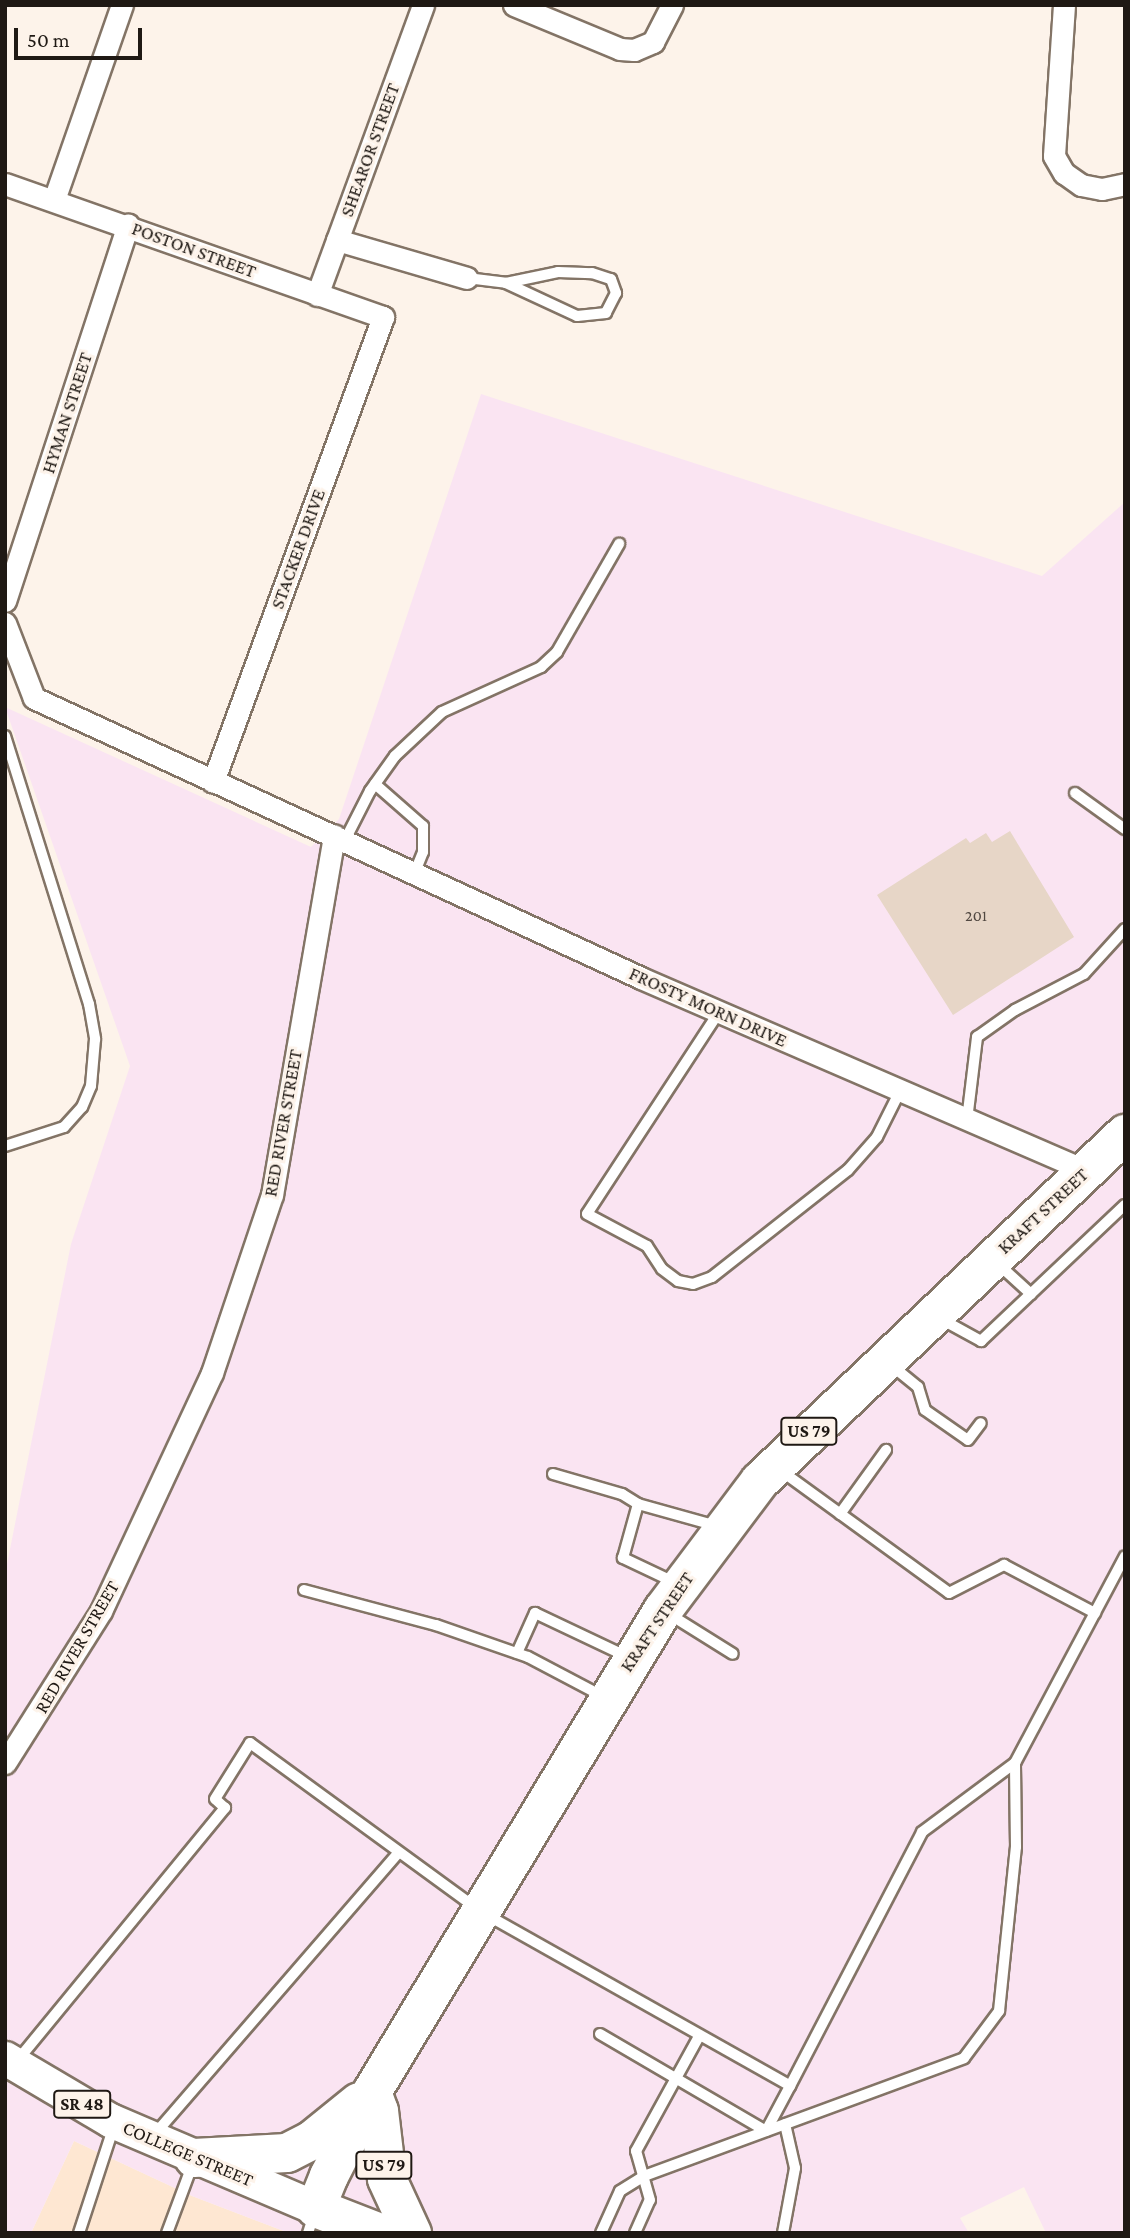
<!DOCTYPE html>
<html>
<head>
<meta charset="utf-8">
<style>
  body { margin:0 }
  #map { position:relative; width:1130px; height:2238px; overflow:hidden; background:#fdf3ea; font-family:"Crimson Pro",serif }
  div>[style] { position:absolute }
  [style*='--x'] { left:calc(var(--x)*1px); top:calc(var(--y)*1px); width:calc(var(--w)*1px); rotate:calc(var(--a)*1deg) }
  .built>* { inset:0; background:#fee7d2 }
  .industrial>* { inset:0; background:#fae4f2 }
  .building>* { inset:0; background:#e7d6c7 }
  .roads { filter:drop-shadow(2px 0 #837466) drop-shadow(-2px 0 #837466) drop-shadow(0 2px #837466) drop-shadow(0 -2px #837466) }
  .lane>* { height:10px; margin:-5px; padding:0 5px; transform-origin:5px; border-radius:5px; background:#fff }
  .street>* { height:21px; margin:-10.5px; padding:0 10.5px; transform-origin:10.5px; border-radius:10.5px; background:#fff }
  .primary>* { height:33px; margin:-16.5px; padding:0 16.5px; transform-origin:16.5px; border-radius:16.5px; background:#fff }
  .highway>* { height:38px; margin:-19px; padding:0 19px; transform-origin:19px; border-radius:19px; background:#fff }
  span { translate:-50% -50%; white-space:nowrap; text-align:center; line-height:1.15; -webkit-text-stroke:6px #fdf3ea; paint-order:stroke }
  .number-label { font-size:16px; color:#514841 }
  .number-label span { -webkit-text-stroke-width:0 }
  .shield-label span { padding:2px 5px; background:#fdf3ea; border:2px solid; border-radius:5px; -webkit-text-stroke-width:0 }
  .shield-label { font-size:18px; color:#1f1914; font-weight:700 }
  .street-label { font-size:19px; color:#1f1914 }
  .frame { position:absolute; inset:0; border:7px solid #1f1914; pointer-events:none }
  .scale { position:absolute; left:14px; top:28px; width:128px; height:32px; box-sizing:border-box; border:4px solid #1f1914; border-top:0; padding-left:9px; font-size:21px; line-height:24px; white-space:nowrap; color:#1f1914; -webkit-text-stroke:5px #fdf3ea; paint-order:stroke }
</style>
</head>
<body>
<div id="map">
  <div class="built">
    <div style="clip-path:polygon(74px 2141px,192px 2196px,289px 2233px,31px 2233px)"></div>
  </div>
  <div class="industrial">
    <div style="clip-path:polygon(481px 394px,1042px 576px,1125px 502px,1125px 2233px,1046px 2233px,1024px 2187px,960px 2218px,969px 2233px,289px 2233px,192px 2196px,74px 2141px,31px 2233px,5px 2233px,5px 1574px,71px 1244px,130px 1066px,5px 707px,311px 847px,339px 819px)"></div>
  </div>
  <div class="building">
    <div style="clip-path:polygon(1010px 831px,1074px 937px,953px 1015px,877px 895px,966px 838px,970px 843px,986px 833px,992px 842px)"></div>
  </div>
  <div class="roads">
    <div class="lane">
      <div style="--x:467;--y:278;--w:39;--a:7"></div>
      <div style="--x:506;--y:283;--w:53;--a:-11.9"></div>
      <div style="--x:558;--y:272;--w:34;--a:2"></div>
      <div style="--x:592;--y:273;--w:20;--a:18"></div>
      <div style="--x:611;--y:279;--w:15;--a:70"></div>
      <div style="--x:616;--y:293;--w:22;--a:117"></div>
      <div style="--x:606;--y:313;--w:29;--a:174"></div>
      <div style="--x:577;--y:316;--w:78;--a:-155.1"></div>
      <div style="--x:5;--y:736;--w:281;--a:72.6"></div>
      <div style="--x:89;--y:1004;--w:36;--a:80"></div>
      <div style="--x:95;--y:1039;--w:47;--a:94.9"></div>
      <div style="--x:91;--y:1086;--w:23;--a:113"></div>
      <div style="--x:82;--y:1107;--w:27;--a:132"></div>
      <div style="--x:64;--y:1127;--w:62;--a:162.1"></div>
      <div style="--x:375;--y:784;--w:64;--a:41.2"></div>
      <div style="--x:423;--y:826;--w:26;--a:90"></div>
      <div style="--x:423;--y:852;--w:22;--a:112"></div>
      <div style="--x:1075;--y:793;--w:62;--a:35.8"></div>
      <div style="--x:345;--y:840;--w:55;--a:-63"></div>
      <div style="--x:370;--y:791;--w:43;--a:-54.5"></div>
      <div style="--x:395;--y:756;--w:64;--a:-43.1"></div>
      <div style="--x:442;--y:712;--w:109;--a:-24.4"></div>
      <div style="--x:541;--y:667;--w:22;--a:-43"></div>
      <div style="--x:557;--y:652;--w:125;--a:-60.1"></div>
      <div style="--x:719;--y:1012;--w:241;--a:123.2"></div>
      <div style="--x:587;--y:1214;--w:68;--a:28.1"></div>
      <div style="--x:647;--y:1246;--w:27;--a:57"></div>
      <div style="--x:662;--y:1269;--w:20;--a:37"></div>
      <div style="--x:678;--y:1281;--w:15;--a:11"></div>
      <div style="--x:693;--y:1284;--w:20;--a:-20"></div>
      <div style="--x:712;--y:1277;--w:173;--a:-38.2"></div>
      <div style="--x:848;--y:1170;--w:44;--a:-48.7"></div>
      <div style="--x:877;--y:1137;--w:49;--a:-63.4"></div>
      <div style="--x:967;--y:1120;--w:84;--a:-83.1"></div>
      <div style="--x:977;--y:1037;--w:47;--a:-35.4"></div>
      <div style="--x:1015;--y:1010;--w:78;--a:-27.6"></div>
      <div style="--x:1084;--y:974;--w:61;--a:-47.7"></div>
      <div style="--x:997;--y:1263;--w:46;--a:42.4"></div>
      <div style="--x:941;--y:1319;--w:46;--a:28.8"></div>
      <div style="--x:981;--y:1341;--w:198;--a:-43.4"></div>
      <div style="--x:891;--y:1365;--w:35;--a:39"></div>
      <div style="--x:918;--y:1387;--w:24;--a:73"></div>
      <div style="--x:925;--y:1410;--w:52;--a:34.9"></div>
      <div style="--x:968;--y:1440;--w:21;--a:-53"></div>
      <div style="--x:780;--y:1470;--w:209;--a:36"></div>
      <div style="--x:949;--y:1593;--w:62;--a:-27"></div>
      <div style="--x:1004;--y:1565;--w:103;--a:27.8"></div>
      <div style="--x:553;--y:1474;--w:72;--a:16.2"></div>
      <div style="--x:622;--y:1494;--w:19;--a:32"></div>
      <div style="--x:840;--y:1514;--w:79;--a:-54.3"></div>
      <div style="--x:676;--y:1583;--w:59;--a:-154.7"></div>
      <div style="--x:623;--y:1558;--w:56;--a:-74.5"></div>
      <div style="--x:638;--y:1504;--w:82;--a:15.6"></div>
      <div style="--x:304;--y:1590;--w:137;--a:14.9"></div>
      <div style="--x:436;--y:1625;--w:97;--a:19.2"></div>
      <div style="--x:528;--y:1657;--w:86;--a:27.8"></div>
      <div style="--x:669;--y:1614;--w:75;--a:32"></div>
      <div style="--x:517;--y:1653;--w:44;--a:-65.8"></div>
      <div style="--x:535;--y:1613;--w:101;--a:25.3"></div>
      <div style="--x:600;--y:2034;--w:192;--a:30.3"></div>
      <div style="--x:766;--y:2131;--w:51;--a:-61.9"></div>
      <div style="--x:17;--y:2061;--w:328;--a:-50.6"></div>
      <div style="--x:225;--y:1808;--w:13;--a:-138"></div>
      <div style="--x:215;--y:1799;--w:66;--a:-58"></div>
      <div style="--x:250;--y:1743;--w:285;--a:36.1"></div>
      <div style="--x:480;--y:1911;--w:356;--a:29.4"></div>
      <div style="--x:790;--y:2086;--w:286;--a:-62.5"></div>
      <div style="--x:922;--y:1832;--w:116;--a:-36.6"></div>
      <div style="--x:154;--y:2135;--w:371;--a:-49.1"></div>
      <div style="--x:79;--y:2233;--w:113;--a:-71.9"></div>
      <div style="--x:167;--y:2233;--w:75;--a:-69.6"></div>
      <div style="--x:308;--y:2233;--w:20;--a:-72"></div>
      <div style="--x:601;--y:2233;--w:46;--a:-65.7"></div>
      <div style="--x:620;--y:2191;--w:28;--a:-32"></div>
      <div style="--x:644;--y:2176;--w:341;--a:-20.2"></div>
      <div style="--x:964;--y:2058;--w:59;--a:-53.3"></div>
      <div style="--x:999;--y:2011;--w:165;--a:-84.1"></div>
      <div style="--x:1016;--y:1847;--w:84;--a:-90.7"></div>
      <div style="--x:1015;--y:1763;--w:234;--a:-62"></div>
      <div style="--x:635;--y:2233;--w:36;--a:-66"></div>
      <div style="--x:650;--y:2200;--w:51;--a:-105.9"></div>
      <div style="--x:636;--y:2151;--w:129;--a:-61.2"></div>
      <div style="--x:783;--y:2233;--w:66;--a:-79.5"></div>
      <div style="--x:795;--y:2168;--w:45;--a:-102.8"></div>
    </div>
    <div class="street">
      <div style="--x:514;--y:5;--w:115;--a:22.5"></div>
      <div style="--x:620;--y:49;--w:14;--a:4"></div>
      <div style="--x:634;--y:50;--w:21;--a:-23"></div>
      <div style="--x:653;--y:42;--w:42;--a:-62.8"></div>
      <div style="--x:1064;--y:5;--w:151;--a:93.8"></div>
      <div style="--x:1054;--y:156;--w:20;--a:60"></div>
      <div style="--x:1064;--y:173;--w:21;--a:35"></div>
      <div style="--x:1081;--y:185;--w:21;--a:11"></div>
      <div style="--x:1102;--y:189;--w:24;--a:-12"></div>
      <div style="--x:5;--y:184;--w:401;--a:19.4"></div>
      <div style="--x:383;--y:317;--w:495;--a:110.1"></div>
      <div style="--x:54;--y:200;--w:207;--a:-70.8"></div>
      <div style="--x:337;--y:240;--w:135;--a:16.3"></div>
      <div style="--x:317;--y:295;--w:309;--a:-69.9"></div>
      <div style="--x:5;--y:601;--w:396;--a:-71.9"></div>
      <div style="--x:5;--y:623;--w:80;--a:68.9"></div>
      <div style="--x:34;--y:698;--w:668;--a:24.76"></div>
      <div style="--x:641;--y:978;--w:485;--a:23.4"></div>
      <div style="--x:5;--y:1763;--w:180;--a:-57.7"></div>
      <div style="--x:101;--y:1611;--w:263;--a:-65"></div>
      <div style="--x:212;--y:1373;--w:188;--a:-71.4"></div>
      <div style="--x:272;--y:1195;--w:365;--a:-80.2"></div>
    </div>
    <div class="primary">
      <div style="--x:5;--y:2058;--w:122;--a:30.6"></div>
      <div style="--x:110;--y:2120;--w:224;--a:23.1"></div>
    </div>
    <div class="highway">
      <div style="--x:372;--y:2092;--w:20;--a:70"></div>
      <div style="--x:379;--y:2111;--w:68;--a:83.3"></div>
      <div style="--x:387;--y:2179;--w:60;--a:65.2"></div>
      <div style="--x:194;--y:2158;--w:93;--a:-3.1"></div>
      <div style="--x:287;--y:2153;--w:28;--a:-27"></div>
      <div style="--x:312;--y:2140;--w:60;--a:-39"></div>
      <div style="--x:380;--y:2233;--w:69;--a:-158.7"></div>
      <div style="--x:316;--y:2208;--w:35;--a:-68"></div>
      <div style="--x:329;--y:2176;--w:94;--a:-62.9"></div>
      <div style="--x:372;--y:2092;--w:563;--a:-58.88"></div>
      <div style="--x:663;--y:1610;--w:161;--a:-53.1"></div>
      <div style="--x:760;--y:1481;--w:504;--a:-43.55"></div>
    </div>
  </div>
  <div class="number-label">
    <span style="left:976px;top:916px">201</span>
  </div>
  <div class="shield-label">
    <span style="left:809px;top:1431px">US 79</span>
    <span style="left:82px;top:2104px">SR 48</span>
    <span style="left:384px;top:2165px">US 79</span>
  </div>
  <div class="street-label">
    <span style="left:370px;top:150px;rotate:-70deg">SHEAROR STREET</span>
    <span style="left:194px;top:250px;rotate:20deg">POSTON STREET</span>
    <span style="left:67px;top:413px;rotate:-72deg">HYMAN STREET</span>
    <span style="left:298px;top:549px;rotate:-70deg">STACKER DRIVE</span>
    <span style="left:708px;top:1007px;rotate:24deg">FROSTY MORN DRIVE</span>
    <span style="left:283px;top:1123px;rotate:-80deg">RED RIVER STREET</span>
    <span style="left:1043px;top:1211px;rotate:-43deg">KRAFT STREET</span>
    <span style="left:657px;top:1622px;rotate:-56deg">KRAFT STREET</span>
    <span style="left:77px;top:1647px;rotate:-60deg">RED RIVER STREET</span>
    <span style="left:188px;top:2154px;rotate:23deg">COLLEGE STREET</span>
  </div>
  <div class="frame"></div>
  <div class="scale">50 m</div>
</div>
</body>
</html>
